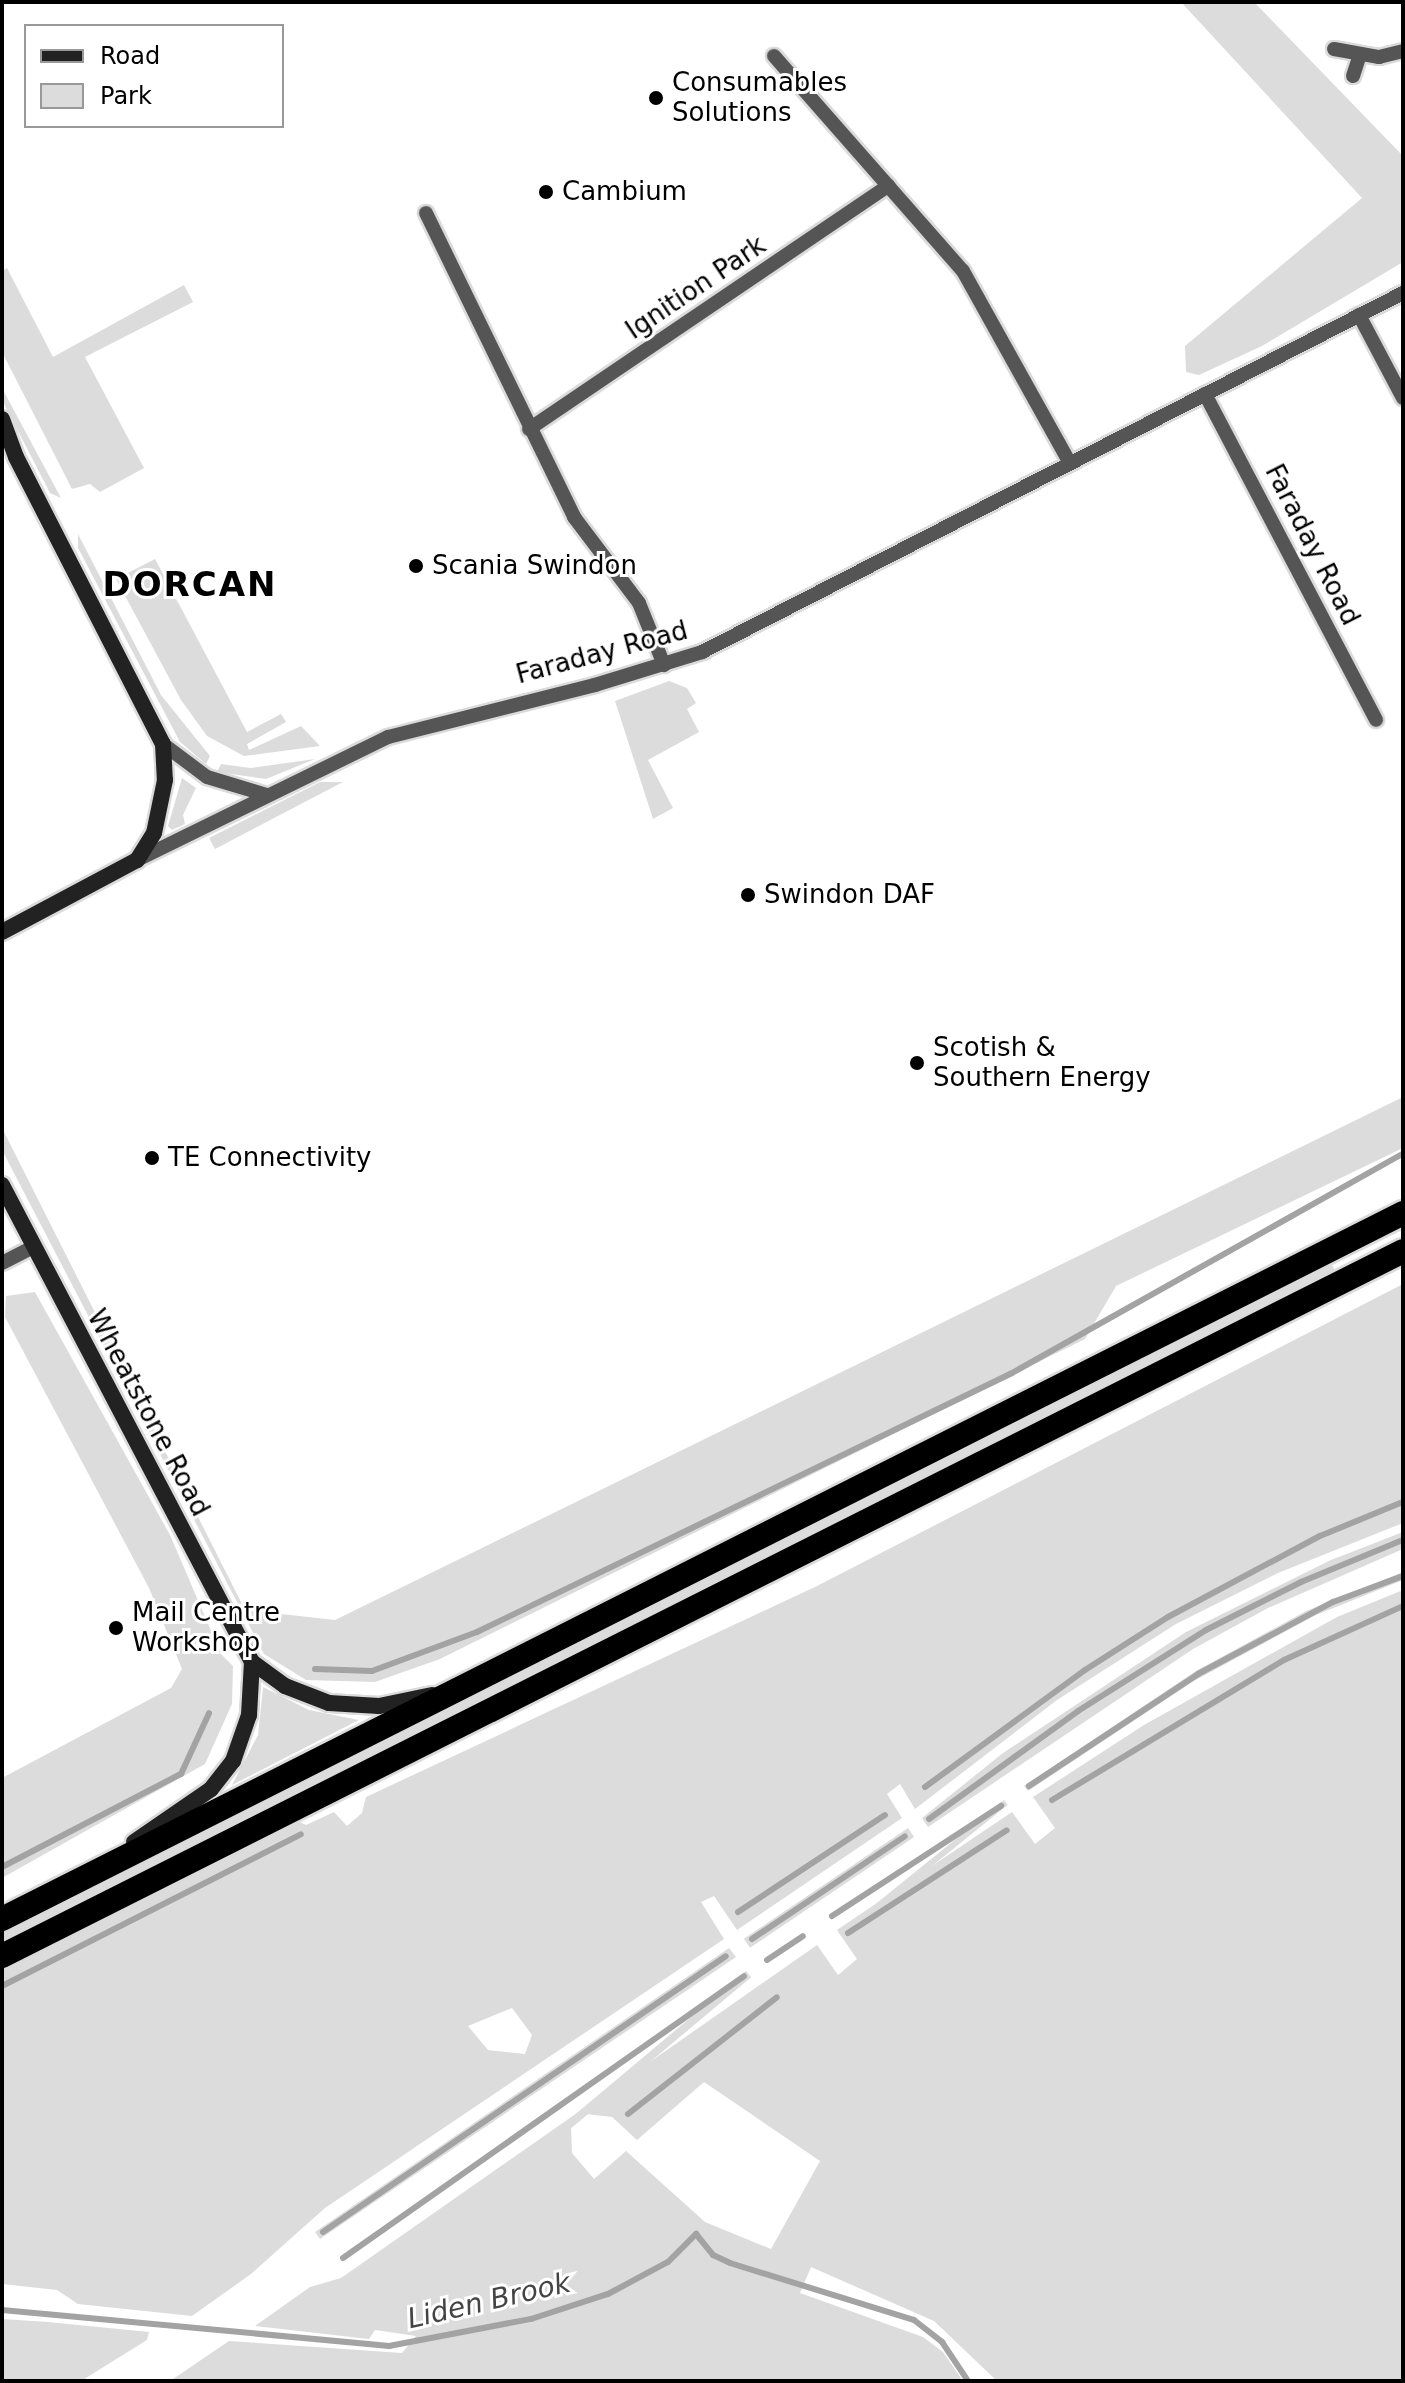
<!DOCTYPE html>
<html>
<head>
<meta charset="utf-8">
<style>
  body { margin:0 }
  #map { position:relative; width:1405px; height:2383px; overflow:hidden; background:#fff; font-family:"DejaVu Sans",sans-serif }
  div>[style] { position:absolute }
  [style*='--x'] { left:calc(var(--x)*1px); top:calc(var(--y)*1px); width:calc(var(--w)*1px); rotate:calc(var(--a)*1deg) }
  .green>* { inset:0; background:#dcdcdc; transform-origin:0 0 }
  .stream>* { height:6px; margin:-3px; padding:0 3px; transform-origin:3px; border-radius:3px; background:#a3a3a3 }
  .roads { filter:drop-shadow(2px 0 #dbdbdb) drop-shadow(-2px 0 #dbdbdb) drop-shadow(0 2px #dbdbdb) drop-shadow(0 -2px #dbdbdb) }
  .street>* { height:14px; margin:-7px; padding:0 7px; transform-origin:7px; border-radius:7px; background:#555 }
  .secondary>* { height:16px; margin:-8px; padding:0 8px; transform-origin:8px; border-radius:8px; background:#222 }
  .highway>* { height:24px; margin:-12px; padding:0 12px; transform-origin:12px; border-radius:12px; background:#000 }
  .dots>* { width:22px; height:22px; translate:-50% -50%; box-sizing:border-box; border:4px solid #fff; border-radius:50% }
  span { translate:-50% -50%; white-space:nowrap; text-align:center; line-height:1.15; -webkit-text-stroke:6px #fff; paint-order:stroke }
  .poi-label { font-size:26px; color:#000 }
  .left { translate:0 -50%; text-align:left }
  .street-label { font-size:26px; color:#000 }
  .water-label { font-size:28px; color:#444; font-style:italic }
  .district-label { font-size:34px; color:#000; font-weight:700; letter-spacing:2px }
  .frame { position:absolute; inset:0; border:4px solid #000; pointer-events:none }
  .legend { position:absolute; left:24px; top:24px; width:260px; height:104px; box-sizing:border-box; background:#fff; border:2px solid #999; margin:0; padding:10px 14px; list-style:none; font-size:24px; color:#000 }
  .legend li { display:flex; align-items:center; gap:16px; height:40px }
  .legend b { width:40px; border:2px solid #999 }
</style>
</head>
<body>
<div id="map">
  <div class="green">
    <div style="clip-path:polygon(1181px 2px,1254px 2px,1403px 156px,1403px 262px,1262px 346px,1199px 375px,1186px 372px,1185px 346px,1362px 198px)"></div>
    <div style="clip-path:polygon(7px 268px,53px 357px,184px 285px,193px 302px,85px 357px,144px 468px,100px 492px,90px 484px,72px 489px,2px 352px,2px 271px)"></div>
    <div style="clip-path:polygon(2px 388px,61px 498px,50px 493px,2px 400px)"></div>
    <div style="clip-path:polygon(78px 534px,161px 695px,210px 756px,206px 764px,180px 742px,78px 548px)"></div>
    <div style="clip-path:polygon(155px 559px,247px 732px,281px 714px,286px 722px,247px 744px,249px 750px,301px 726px,320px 746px,244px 756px,207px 736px,181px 700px,116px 579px)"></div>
    <div style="clip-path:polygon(669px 681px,687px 688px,696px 703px,687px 709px,699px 732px,648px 760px,673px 808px,653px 819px,615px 701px)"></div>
    <div style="clip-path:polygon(315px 759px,266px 779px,217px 772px,221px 764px,251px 768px)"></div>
    <div style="clip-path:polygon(182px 778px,196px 788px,183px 815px,185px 824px,172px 830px,168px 826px)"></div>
    <div style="clip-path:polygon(320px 782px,343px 782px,215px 849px,209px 838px)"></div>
    <div style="clip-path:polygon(1403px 1097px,1403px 1148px,1116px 1286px,1085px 1339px,440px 1659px,375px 1682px,306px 1680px,264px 1654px,2px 1150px,2px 1128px,245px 1610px,335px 1620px)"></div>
    <div style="clip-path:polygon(1331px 1263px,1335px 1271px,2px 1943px,2px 1931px)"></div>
    <div style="clip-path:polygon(evenodd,1403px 1284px,1403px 1523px,1278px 1573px,1176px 1624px,1057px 1700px,915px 1809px,900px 1784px,887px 1794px,902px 1818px,737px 1930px,714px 1896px,701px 1902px,724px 1939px,325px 2208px,251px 2274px,192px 2316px,78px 2304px,57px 2290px,2px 2284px,2px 1968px,295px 1820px,306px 1825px,334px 1812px,347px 1826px,362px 1813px,366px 1797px,817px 1586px,1403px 1284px,512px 2008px,532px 2035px,525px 2054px,488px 2050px,468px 2026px,512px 2008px)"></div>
    <div style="clip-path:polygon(35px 1292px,170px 1535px,221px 1654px,233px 1666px,232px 1704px,205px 1764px,2px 1878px,2px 1778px,171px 1688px,182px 1669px,149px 1588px,5px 1317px,6px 1296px)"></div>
    <div style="clip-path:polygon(1403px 1532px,1403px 1549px,1268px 1608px,1193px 1649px,928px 1827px,922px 1818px,1003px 1753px,1186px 1632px,1331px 1560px)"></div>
    <div style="clip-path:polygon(1403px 1572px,1403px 1580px,1316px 1615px,1192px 1682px,1028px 1791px,1024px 1786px,1196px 1671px,1306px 1611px)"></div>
    <div style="clip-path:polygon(evenodd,1403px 1590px,1403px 2381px,997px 2381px,934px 2321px,811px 2267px,800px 2293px,923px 2337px,943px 2352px,963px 2381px,170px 2381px,229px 2341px,402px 2353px,416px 2336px,375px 2330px,369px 2339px,255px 2326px,310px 2287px,341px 2278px,817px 1945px,838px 1975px,857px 1959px,837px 1930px,1012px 1812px,1035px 1844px,1055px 1828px,1033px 1797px,1144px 1725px,1337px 1617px,1403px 1590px,704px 2082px,820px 2161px,771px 2249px,705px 2222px,626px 2151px,594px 2179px,572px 2153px,571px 2126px,586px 2114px,612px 2117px,637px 2140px,704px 2082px)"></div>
    <div style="clip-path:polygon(263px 1687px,309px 1710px,359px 1720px,232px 1785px,258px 1735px)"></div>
    <div style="left:1004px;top:1800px;width:6px;height:212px;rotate:51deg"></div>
    <div style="left:908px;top:1828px;width:11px;height:198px;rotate:56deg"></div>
    <div style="clip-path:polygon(729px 1948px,736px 1957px,320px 2239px,315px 2232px)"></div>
    <div style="left:746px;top:1971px;width:8px;height:500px;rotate:50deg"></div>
    <div style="clip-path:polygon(2px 2319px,48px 2322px,149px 2332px,147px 2340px,81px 2381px,2px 2381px)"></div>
  </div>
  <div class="stream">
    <div style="--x:315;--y:1669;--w:57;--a:2"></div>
    <div style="--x:372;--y:1671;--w:112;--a:-20.4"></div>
    <div style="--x:477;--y:1632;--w:594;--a:-25.83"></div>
    <div style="--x:1012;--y:1373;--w:448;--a:-29.3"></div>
    <div style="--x:1029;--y:1786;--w:203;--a:-33.5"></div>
    <div style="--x:1198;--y:1674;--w:153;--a:-28.1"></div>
    <div style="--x:1333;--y:1602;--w:75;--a:-20.4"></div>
    <div style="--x:925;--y:1787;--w:198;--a:-36.2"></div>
    <div style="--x:1085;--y:1670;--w:98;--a:-32.6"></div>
    <div style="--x:1168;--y:1617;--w:172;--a:-28.1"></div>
    <div style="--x:1320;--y:1536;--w:90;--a:-22.3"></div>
    <div style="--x:1052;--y:1800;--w:271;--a:-31.1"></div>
    <div style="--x:1284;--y:1660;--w:131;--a:-24.4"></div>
    <div style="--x:929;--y:1819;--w:184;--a:-35.9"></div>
    <div style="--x:1078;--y:1711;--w:151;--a:-32.3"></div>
    <div style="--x:1206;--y:1630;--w:106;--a:-26.8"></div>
    <div style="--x:1301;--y:1582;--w:110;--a:-22.4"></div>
    <div style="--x:2;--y:1867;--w:202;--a:-27.5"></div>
    <div style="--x:181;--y:1774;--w:67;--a:-65.3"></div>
    <div style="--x:738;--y:1912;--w:176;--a:-33.4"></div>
    <div style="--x:832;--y:1916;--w:202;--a:-33.1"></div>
    <div style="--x:848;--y:1933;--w:189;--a:-32.9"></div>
    <div style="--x:752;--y:1939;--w:184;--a:-33.9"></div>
    <div style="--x:767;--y:1960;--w:43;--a:-33.7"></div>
    <div style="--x:2;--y:1986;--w:335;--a:-26.9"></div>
    <div style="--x:628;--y:2114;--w:189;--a:-38.1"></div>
    <div style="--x:323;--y:2232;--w:488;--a:-34.4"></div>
    <div style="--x:343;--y:2258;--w:490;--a:-35.1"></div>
    <div style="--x:2;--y:2310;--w:389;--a:5.3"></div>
    <div style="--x:389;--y:2346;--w:145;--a:-10.8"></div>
    <div style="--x:531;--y:2319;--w:81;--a:-18"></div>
    <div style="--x:608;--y:2294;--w:68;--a:-28.1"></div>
    <div style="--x:668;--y:2262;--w:40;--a:-45"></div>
    <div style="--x:696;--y:2234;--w:27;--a:51"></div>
    <div style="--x:713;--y:2255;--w:19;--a:25"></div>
    <div style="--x:730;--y:2263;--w:193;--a:17.2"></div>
    <div style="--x:914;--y:2320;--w:36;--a:38"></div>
    <div style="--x:942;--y:2342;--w:47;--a:56.3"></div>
  </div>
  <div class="roads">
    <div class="street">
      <div style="--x:1334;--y:49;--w:46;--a:10.1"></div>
      <div style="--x:1379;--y:57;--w:25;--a:-14"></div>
      <div style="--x:774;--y:56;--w:286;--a:48.7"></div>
      <div style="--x:963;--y:271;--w:220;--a:60.9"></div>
      <div style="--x:1353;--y:76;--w:22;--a:-72"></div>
      <div style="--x:426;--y:213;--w:338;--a:64"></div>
      <div style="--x:574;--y:517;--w:108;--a:52.9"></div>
      <div style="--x:639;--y:603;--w:67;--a:68"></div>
      <div style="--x:1359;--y:315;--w:94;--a:62.1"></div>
      <div style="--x:1205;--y:394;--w:368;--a:62.3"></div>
      <div style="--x:529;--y:429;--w:434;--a:-34.1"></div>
      <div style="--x:163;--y:744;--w:55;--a:36.9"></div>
      <div style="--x:207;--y:777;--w:63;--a:16.7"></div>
      <div style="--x:137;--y:860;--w:280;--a:-26.1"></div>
      <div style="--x:388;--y:737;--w:213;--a:-14.1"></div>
      <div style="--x:595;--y:685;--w:112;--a:-17.1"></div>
      <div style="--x:702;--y:652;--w:788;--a:-27.12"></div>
      <div style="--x:2;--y:1263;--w:35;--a:-27"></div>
    </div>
    <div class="secondary">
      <div style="--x:2;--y:419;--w:40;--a:69.8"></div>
      <div style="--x:16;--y:457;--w:322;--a:62.9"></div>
      <div style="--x:163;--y:744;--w:36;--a:87"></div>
      <div style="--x:165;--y:780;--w:54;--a:101.7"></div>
      <div style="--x:154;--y:833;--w:32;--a:122"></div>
      <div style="--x:137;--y:860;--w:153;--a:151.9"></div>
      <div style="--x:2;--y:1185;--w:539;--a:62.34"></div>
      <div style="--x:252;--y:1662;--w:41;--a:36"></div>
      <div style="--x:285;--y:1686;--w:47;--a:21.1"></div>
      <div style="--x:329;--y:1703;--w:50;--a:3.4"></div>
      <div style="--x:379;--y:1706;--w:54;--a:-11.7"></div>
      <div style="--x:134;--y:1842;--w:93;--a:-34.5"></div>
      <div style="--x:211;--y:1789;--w:36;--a:-52"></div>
      <div style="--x:233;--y:1761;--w:49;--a:-70.8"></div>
      <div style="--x:249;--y:1715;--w:53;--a:-86.8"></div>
    </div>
    <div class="highway">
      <div style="--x:2;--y:1919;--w:1569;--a:-26.74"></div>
      <div style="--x:2;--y:1956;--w:1568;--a:-26.71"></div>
    </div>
  </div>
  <div class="dots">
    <div style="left:656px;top:98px;background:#000"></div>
    <div style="left:546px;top:192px;background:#000"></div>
    <div style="left:416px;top:566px;background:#000"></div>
    <div style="left:748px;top:895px;background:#000"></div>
    <div style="left:917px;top:1063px;background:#000"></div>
    <div style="left:152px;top:1158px;background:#000"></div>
    <div style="left:116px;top:1628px;background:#000"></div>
  </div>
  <div class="poi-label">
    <span class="left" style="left:672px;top:98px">Consumables<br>Solutions</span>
    <span class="left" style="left:562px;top:192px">Cambium</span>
    <span class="left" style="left:432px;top:566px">Scania Swindon</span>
    <span class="left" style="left:764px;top:895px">Swindon DAF</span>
    <span class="left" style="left:933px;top:1063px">Scotish &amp;<br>Southern Energy</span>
    <span class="left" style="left:168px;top:1158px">TE Connectivity</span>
    <span class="left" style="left:132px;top:1628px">Mail Centre<br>Workshop</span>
  </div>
  <div class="street-label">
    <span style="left:696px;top:288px;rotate:-34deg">Ignition Park</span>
    <span style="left:1312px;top:545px;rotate:63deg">Faraday Road</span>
    <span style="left:602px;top:653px;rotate:-15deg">Faraday Road</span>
    <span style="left:148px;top:1413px;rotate:62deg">Wheatstone Road</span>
  </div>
  <div class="water-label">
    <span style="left:489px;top:2301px;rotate:-13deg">Liden Brook</span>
  </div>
  <div class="district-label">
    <span style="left:190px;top:585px">DORCAN</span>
  </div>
  <div class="frame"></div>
  <ul class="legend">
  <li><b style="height:10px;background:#222"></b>Road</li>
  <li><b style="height:22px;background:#dcdcdc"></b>Park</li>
  </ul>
</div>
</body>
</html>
